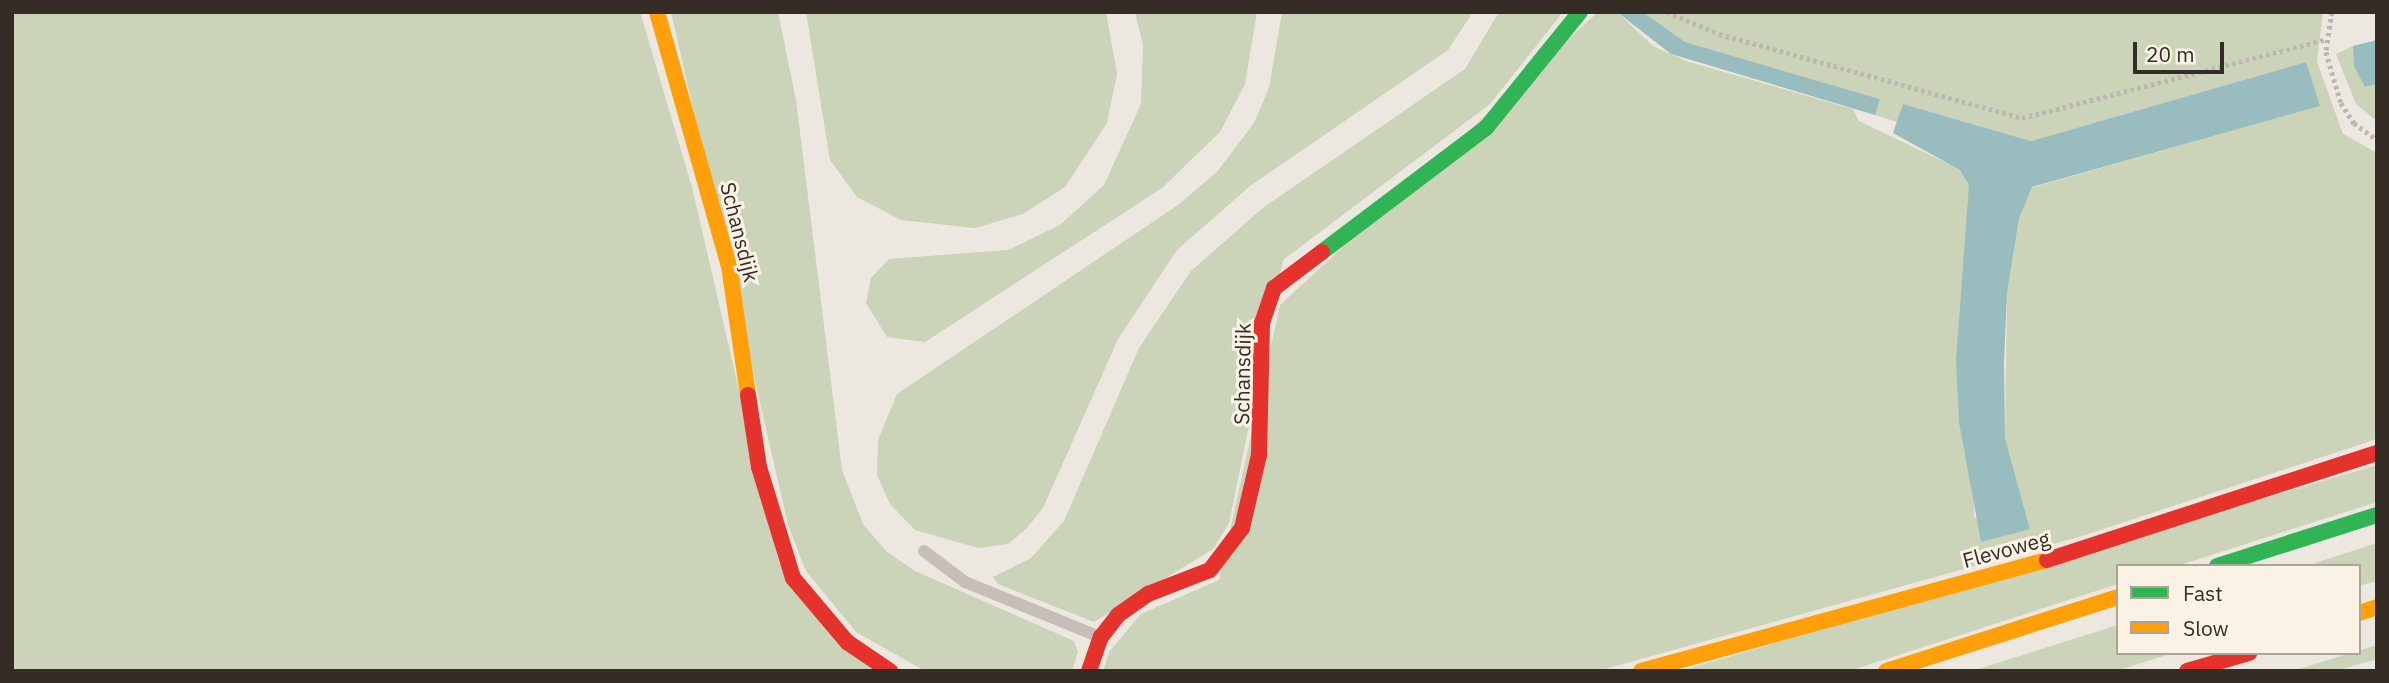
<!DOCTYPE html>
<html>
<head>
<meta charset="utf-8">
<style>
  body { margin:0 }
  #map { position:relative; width:2389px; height:683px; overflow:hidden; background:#ece7df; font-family:"IBM Plex Sans",sans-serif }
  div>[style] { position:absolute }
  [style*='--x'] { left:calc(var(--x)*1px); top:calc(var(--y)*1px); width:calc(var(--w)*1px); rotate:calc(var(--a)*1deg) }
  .green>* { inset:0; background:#cbd3b8 }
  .water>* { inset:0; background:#99bcbf }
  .path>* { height:4.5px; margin-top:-2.25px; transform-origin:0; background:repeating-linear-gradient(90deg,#beb7b0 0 3.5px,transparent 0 7px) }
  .lane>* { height:12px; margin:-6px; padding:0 6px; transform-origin:6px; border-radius:6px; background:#c5bfb8 }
  .fast>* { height:16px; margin:-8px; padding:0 8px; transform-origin:8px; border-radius:8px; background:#30b455 }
  .slow>* { height:16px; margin:-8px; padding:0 8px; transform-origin:8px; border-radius:8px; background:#ff9f0a }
  .jam>* { height:16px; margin:-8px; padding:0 8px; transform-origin:8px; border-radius:8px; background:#e5322d }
  span { translate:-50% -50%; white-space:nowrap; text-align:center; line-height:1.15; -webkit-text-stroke:6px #faf2e5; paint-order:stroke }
  .street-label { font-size:21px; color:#362c26 }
  .frame { position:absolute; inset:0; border:14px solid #362c26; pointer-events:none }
  .legend { position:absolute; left:2116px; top:564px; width:245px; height:91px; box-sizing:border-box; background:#faf2e5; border:2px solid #aca399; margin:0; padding:9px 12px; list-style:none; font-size:21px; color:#362c26 }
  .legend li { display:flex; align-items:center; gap:14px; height:35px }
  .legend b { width:35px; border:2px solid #aca399 }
  .scale { position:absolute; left:2133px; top:42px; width:91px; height:32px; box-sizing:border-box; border:4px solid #362c26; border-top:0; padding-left:9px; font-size:21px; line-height:24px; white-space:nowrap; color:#362c26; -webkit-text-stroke:5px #faf2e5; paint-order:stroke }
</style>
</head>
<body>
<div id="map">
  <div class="green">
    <div style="clip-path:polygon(12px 12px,640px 12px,692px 187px,779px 563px,879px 671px,12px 671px)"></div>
    <div style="clip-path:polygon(671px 12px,778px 12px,796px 100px,842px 470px,863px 524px,887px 552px,915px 571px,1074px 641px,1078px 652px,1072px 671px,925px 671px,856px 632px,806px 571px,788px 525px)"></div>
    <div style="clip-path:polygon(806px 12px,1106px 12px,1117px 74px,1107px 123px,1065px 187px,1023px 214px,975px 228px,901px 220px,857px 197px,830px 160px)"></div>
    <div style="clip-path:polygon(1135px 12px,1257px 12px,1245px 84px,1220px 132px,1162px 188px,925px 342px,887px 337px,866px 303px,871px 278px,889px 259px,1008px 250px,1060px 225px,1104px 185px,1141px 104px,1143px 45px)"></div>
    <div style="clip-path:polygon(1282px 12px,1473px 12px,1448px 50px,1250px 186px,1177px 250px,1118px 339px,1043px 508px,1026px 529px,1008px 544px,978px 548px,915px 530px,890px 504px,877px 475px,878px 440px,897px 394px,1178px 205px,1217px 172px,1254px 123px,1269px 88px)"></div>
    <div style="clip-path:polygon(1499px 12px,1563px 12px,1490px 104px,1283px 260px,1229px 523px,1213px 549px,1094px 622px,998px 584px,993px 577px,1031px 558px,1064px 521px,1139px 348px,1191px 271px,1264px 207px,1465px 69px)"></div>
    <div style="clip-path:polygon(1598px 12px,1617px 12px,1653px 46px,1686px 61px,1853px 109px,1859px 121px,1961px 170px,1969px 185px,1974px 517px,2030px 529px,2005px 438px,2007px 293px,2019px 219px,2031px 188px,2319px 106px,2306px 62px,2031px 141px,1903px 104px,1897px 122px,1875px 115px,1880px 99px,1685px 42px,1643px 12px,2323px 12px,2317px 62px,2343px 134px,2377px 153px,2377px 439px,2082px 536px,1598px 671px,1103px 671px,1109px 652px,1141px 614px,1219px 580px,1280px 305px)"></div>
    <div style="clip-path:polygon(2353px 46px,2354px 66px,2366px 87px,2377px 84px,2377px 121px,2356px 104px,2336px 54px)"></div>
    <div style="clip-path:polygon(2377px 465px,2377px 502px,2177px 566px,2118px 566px,2118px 584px,1849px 671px,1681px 671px)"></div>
    <div style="clip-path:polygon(2377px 543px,2377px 581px,2359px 586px,2359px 566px,2306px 566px)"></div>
    <div style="clip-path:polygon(2118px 625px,2118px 653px,2173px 653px,2116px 671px,1972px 671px)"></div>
    <div style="clip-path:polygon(2377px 645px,2377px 659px,2336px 671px,2292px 671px)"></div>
  </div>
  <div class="water">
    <div style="clip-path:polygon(1617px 12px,1643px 12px,1685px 42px,1880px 99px,1875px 115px,1671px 54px)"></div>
    <div style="clip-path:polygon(2377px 40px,2377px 84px,2365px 87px,2354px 66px,2353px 46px)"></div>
    <div style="clip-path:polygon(2306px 62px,2320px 106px,2032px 187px,2019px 219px,2007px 293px,2004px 361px,2005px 438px,2030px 529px,1981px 542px,1959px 422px,1956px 361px,1969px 185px,1960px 170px,1893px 133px,1903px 104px,2031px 141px)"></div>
  </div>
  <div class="path">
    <div style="--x:1667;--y:12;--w:56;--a:22.9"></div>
    <div style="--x:1719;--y:34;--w:314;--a:15.5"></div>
    <div style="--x:2022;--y:118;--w:315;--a:-14.5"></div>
    <div style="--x:2332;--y:12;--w:40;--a:98.5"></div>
    <div style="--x:2326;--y:52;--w:53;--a:73.6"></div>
    <div style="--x:2341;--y:103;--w:24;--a:57"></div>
    <div style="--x:2354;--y:123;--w:29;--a:36"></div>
  </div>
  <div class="lane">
    <div style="--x:924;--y:551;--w:51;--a:37.1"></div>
    <div style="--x:965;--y:582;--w:143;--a:22.2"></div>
  </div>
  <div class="fast">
    <div style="--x:1322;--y:252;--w:206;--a:-37.1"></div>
    <div style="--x:1486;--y:128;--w:149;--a:-51"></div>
    <div style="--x:2217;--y:566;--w:168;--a:-17.7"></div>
  </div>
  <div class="slow">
    <div style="--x:657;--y:12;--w:264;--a:74.2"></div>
    <div style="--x:729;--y:266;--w:130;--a:81.6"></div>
    <div style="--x:2359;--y:613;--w:19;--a:-18"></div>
    <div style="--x:1641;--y:671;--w:421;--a:-15.3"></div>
    <div style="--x:1886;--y:671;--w:244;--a:-17.7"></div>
  </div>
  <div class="jam">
    <div style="--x:748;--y:395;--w:73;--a:81.3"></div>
    <div style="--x:759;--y:467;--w:116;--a:73"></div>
    <div style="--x:793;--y:578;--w:84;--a:49.8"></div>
    <div style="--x:847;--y:642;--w:52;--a:34"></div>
    <div style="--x:2047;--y:560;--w:347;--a:-18"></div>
    <div style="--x:1089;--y:671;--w:36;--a:-71"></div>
    <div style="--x:1101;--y:637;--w:28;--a:-52"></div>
    <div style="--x:1118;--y:615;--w:37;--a:-35"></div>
    <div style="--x:1148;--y:594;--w:66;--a:-21.2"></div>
    <div style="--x:1210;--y:570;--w:53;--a:-52.7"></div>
    <div style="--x:1242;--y:528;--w:75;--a:-76.9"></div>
    <div style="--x:1259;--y:455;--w:132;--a:-88.7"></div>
    <div style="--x:1262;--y:323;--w:37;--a:-71"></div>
    <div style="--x:1274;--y:288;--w:60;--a:-36.9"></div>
    <div style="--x:2187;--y:671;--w:65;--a:-16.2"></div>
  </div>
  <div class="street-label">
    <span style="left:740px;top:232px;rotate:76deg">Schansdijk</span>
    <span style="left:1242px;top:374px;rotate:-89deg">Schansdijk</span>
    <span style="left:2006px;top:549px;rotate:-15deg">Flevoweg</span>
  </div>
  <div class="frame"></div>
  <ul class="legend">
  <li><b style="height:9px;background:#30b455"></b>Fast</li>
  <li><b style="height:9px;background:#ff9f0a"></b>Slow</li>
  </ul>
  <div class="scale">20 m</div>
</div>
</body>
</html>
